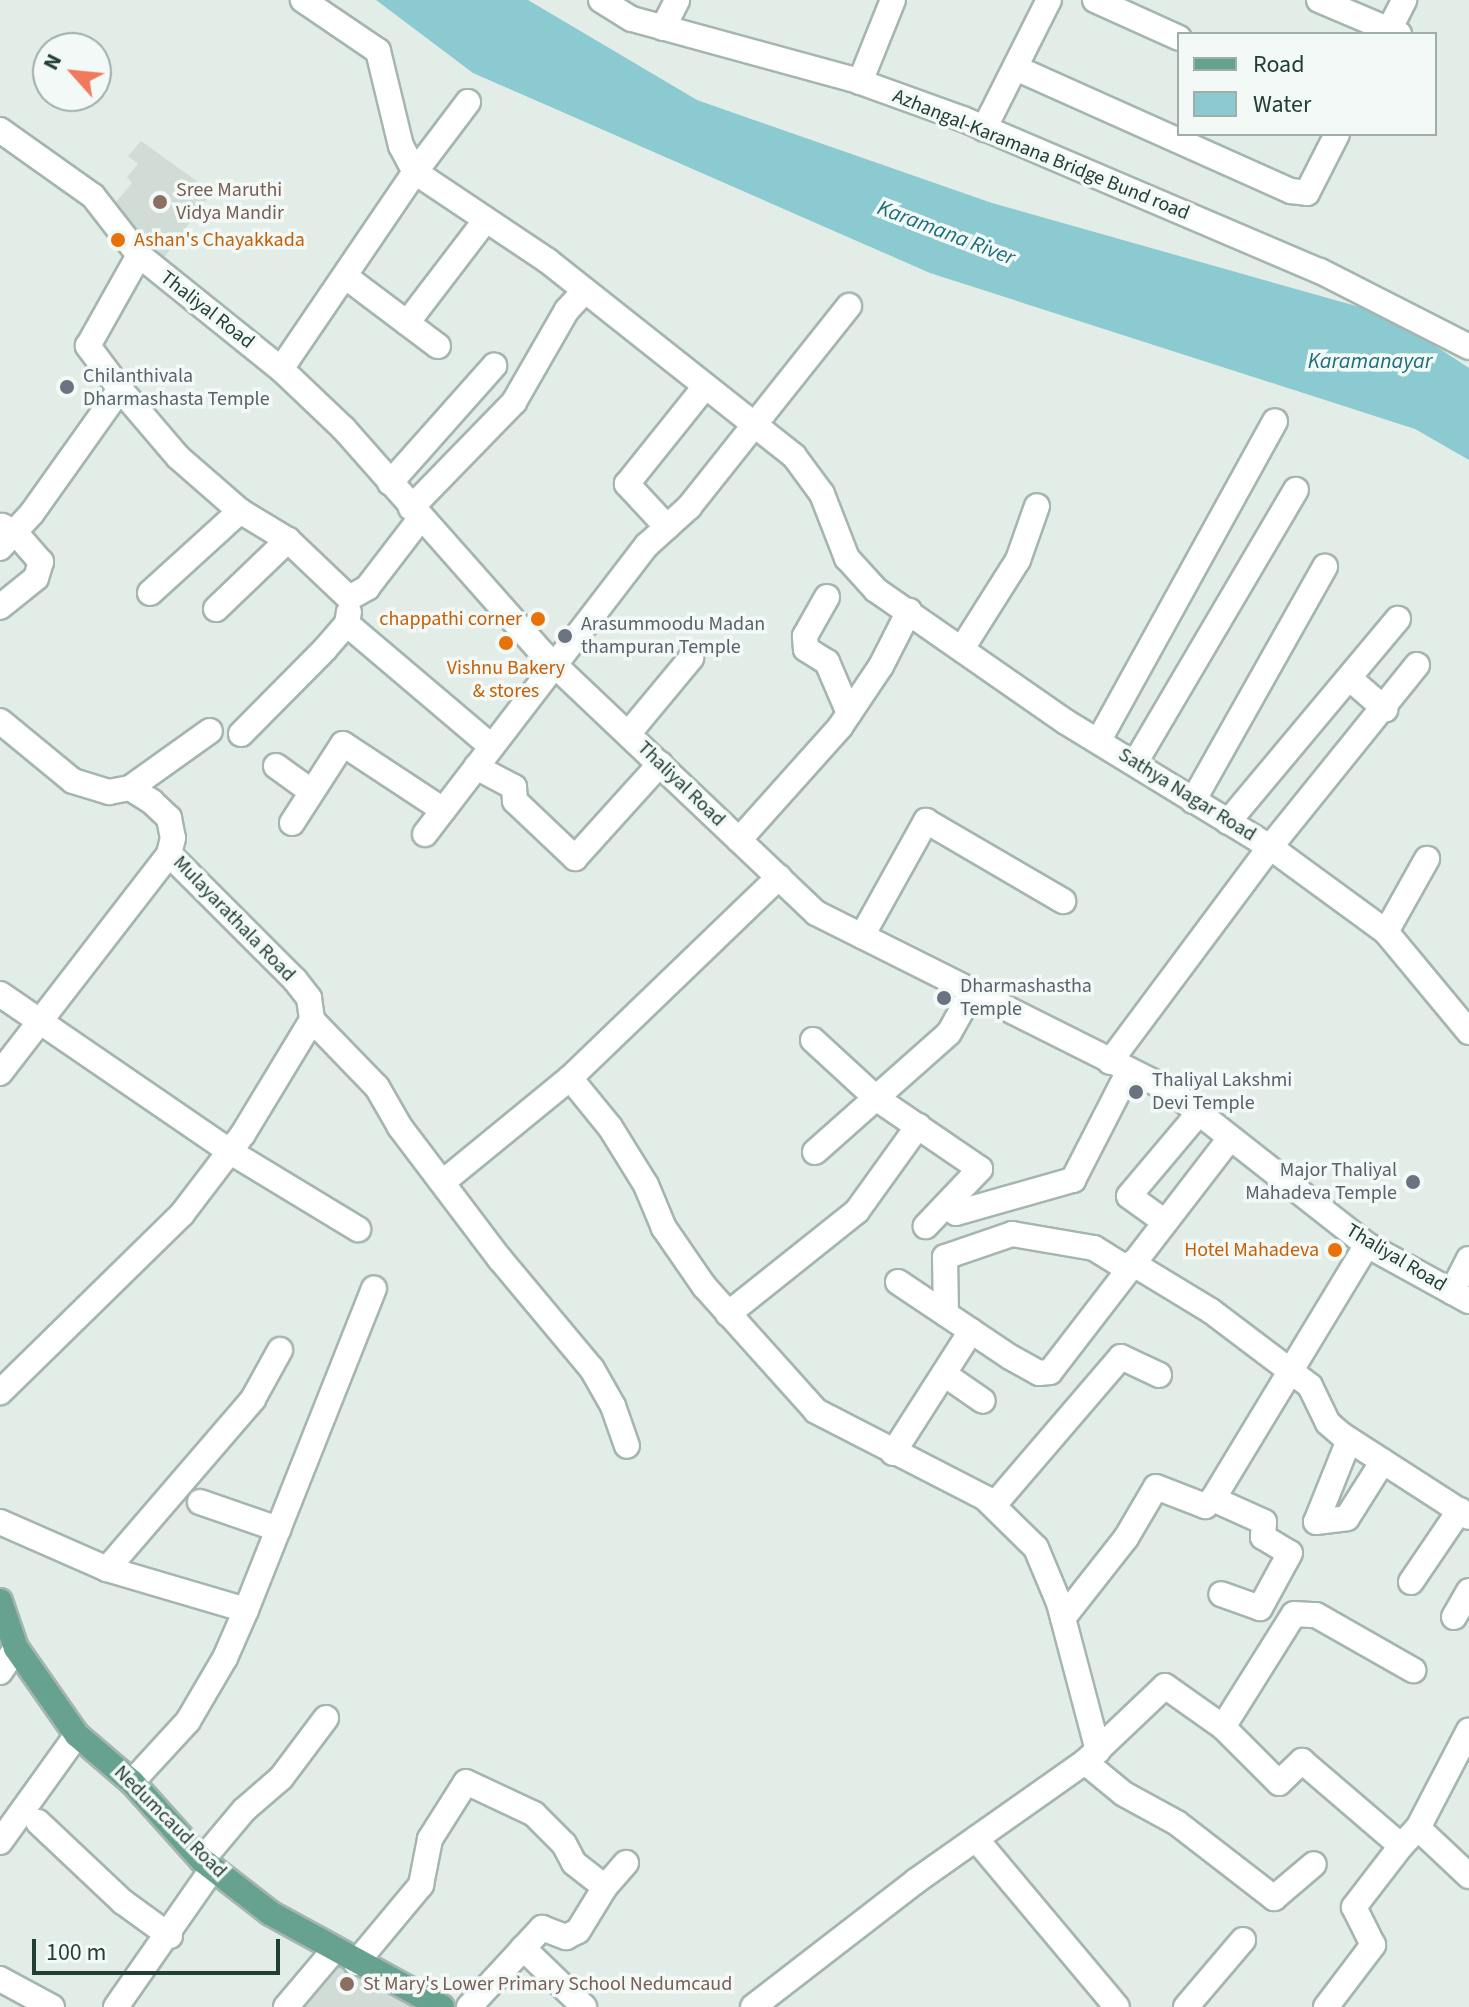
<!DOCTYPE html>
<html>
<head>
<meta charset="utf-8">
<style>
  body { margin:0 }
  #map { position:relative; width:1469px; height:2007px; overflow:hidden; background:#e3ede8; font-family:"Source Sans 3",sans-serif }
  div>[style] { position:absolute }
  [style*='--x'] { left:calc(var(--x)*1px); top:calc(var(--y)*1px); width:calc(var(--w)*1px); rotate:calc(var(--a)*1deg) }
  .built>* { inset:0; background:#d1dcd6 }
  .water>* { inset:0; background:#8bcad1 }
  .roads { filter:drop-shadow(2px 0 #a5b5af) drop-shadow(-2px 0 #a5b5af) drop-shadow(0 2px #a5b5af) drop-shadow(0 -2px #a5b5af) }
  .minor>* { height:24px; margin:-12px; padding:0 12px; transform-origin:12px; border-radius:12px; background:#fff }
  .major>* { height:24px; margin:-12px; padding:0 12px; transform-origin:12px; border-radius:12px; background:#67a290 }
  .dots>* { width:22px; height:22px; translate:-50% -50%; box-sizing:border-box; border:4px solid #f3f9f6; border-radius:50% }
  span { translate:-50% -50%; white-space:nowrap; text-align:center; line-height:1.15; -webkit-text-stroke:7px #f3f9f6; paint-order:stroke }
  .street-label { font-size:20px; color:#223e35 }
  .education-label { font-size:20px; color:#785e54 }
  .left { translate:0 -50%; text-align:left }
  .food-label { font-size:20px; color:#c56008 }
  .right { translate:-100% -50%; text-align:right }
  .worship-label { font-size:20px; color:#5b616d }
  .water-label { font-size:22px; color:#1c6f7a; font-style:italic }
  .legend { position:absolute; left:1177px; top:32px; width:260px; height:104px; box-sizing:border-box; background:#f3f9f6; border:2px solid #9faea9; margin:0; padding:10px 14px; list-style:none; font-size:24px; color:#223e35 }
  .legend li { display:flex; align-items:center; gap:16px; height:40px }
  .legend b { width:40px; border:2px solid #9faea9 }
  .north { position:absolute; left:32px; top:32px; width:80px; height:80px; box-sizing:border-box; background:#f3f9f6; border:2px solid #9faea9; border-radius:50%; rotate:297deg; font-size:22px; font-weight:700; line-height:32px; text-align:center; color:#223e35 }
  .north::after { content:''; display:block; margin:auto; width:28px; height:36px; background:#f1795c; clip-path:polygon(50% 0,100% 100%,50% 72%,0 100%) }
  .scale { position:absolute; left:32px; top:1939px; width:248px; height:36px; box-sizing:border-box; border:4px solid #223e35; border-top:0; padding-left:10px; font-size:24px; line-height:28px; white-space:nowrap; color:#223e35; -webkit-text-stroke:6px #f3f9f6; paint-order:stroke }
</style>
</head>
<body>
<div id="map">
  <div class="built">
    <div style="clip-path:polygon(141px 141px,212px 192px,164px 258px,107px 213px,132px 183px,127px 177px,138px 164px,128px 156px)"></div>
    <div style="clip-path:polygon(330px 1961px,428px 2007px,298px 2007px)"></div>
  </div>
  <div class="water">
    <div style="clip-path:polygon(376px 0,528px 0,697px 100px,992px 203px,1388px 315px,1469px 368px,1469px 460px,1415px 429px,930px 273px,473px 73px)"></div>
  </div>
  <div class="roads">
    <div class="minor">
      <div style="--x:601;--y:0;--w:36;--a:32"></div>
      <div style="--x:632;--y:19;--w:228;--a:15.3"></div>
      <div style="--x:852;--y:79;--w:118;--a:19.8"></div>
      <div style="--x:963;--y:119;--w:388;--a:23.1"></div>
      <div style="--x:1320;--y:271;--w:167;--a:27"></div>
      <div style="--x:1095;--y:0;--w:92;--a:24.3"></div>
      <div style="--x:1319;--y:0;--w:87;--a:23"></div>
      <div style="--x:663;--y:28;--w:31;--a:-63"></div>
      <div style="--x:1387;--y:34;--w:38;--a:-63"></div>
      <div style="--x:1018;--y:69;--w:299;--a:24.1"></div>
      <div style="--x:1291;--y:191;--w:16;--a:7"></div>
      <div style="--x:1307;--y:193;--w:66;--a:-63"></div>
      <div style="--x:860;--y:82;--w:88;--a:-68.1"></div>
      <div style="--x:468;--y:102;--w:88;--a:127.1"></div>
      <div style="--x:415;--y:172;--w:160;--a:33.8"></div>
      <div style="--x:548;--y:261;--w:314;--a:38.4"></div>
      <div style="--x:794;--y:456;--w:47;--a:53.6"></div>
      <div style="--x:822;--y:494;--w:69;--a:68.7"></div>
      <div style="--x:847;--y:558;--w:43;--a:47.8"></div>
      <div style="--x:876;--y:590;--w:231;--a:34.8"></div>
      <div style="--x:1066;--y:722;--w:239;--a:31.5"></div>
      <div style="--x:1270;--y:847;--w:268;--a:126.7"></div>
      <div style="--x:984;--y:129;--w:144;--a:-63.3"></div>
      <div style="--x:0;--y:130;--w:114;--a:35.4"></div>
      <div style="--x:93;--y:196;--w:75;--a:52.1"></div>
      <div style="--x:139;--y:255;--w:182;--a:38.8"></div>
      <div style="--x:281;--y:369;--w:87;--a:43.6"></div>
      <div style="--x:344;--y:429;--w:298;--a:48.5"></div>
      <div style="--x:541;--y:652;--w:379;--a:43.5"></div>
      <div style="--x:816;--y:913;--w:396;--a:26.6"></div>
      <div style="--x:1170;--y:1090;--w:251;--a:38.2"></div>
      <div style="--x:1367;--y:1245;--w:116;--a:28.8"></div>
      <div style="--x:346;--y:277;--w:115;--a:36.9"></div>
      <div style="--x:407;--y:323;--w:128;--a:-52.6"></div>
      <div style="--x:281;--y:369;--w:238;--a:-55.8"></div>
      <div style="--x:415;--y:172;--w:30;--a:-118"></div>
      <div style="--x:401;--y:146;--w:98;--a:-103.6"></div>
      <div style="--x:378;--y:51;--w:91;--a:-145.8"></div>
      <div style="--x:120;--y:389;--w:89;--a:49.5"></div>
      <div style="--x:178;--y:457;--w:82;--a:41.1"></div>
      <div style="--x:240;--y:511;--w:56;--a:31.1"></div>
      <div style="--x:288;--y:540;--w:84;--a:43.6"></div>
      <div style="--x:349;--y:598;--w:21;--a:-29"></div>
      <div style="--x:367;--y:588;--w:87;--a:-52.5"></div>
      <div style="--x:390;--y:483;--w:157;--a:-48.4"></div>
      <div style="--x:411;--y:508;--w:148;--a:-45.8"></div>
      <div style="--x:514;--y:402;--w:106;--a:-60.1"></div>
      <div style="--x:567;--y:310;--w:26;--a:-47"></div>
      <div style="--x:667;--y:527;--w:59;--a:-132.9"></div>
      <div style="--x:627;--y:484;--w:123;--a:-51.3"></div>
      <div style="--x:0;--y:548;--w:47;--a:-47.6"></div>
      <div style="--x:32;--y:513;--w:152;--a:-54.6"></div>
      <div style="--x:120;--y:389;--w:54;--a:-126.7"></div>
      <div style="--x:88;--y:346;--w:104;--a:-60.7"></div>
      <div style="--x:150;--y:593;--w:122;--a:-42.3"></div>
      <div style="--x:827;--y:597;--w:45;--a:119.4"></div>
      <div style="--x:805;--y:636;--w:13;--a:86"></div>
      <div style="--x:806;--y:649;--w:25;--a:32"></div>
      <div style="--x:827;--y:662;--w:56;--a:66.7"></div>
      <div style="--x:0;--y:607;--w:46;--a:-38.9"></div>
      <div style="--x:36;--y:578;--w:17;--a:-73"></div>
      <div style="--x:41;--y:562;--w:38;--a:-131"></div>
      <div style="--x:16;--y:533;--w:16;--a:-153"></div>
      <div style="--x:216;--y:609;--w:100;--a:-43.8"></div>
      <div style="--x:347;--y:624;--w:189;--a:40.3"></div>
      <div style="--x:963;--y:647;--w:103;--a:-57.7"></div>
      <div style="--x:1018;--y:560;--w:57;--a:-70.6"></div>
      <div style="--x:1417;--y:665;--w:234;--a:128.9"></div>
      <div style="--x:1270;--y:847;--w:144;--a:36.2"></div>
      <div style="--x:1386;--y:932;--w:130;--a:50.3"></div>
      <div style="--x:1349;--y:678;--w:48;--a:40.7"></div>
      <div style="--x:0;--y:721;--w:94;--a:39.4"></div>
      <div style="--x:73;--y:781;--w:38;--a:17"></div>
      <div style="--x:109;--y:792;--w:21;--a:-11"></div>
      <div style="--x:130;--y:788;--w:26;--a:32"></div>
      <div style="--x:152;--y:802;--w:23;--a:43"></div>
      <div style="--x:169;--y:818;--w:20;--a:79"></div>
      <div style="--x:173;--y:838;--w:16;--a:104"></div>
      <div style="--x:169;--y:854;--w:178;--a:45"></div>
      <div style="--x:295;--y:980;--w:23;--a:52"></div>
      <div style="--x:309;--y:998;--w:22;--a:82"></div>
      <div style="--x:312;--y:1020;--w:133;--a:121.2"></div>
      <div style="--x:243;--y:1134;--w:101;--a:127.3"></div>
      <div style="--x:182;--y:1214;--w:255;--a:135.6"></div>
      <div style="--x:241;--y:734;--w:120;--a:-45.3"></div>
      <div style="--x:325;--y:649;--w:33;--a:-49"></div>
      <div style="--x:347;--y:624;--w:12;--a:-81"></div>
      <div style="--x:628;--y:734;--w:99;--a:-50.3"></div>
      <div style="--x:1099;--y:740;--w:364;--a:-61.1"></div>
      <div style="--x:1135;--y:763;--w:317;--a:-59.5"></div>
      <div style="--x:276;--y:766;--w:44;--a:35.8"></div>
      <div style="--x:476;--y:767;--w:43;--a:27.8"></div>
      <div style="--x:514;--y:787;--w:14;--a:86"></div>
      <div style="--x:515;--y:801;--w:83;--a:43.5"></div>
      <div style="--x:575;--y:858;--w:127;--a:-47.9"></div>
      <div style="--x:130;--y:788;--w:98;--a:-35.5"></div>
      <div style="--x:1193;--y:801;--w:269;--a:-60.6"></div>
      <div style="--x:1228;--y:822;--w:265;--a:-50.1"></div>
      <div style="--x:292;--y:823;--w:94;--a:-57.2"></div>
      <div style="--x:343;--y:744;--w:120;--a:33.4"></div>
      <div style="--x:425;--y:834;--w:364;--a:-52.5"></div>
      <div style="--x:647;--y:545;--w:57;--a:-42.1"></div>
      <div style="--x:689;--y:507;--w:257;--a:-51.5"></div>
      <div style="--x:739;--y:840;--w:152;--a:-48.2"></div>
      <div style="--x:840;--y:727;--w:73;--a:-56.1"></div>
      <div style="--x:881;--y:666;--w:62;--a:-63"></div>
      <div style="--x:1386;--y:932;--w:84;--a:-60.7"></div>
      <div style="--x:862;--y:936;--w:132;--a:-60.9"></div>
      <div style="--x:926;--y:821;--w:159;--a:30.3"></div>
      <div style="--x:0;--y:994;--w:278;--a:34.4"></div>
      <div style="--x:229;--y:1151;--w:151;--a:31.2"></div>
      <div style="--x:312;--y:1020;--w:93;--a:45.9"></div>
      <div style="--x:377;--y:1087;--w:46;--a:60.1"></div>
      <div style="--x:400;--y:1127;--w:166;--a:52.9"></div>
      <div style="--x:500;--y:1259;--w:143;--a:50.1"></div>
      <div style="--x:592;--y:1369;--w:43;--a:60.4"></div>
      <div style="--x:613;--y:1406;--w:42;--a:70.7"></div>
      <div style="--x:813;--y:1040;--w:86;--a:42.6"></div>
      <div style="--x:876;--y:1098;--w:126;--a:34.3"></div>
      <div style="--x:980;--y:1169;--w:79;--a:133.5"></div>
      <div style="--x:0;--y:1073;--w:277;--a:-52.3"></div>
      <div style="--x:570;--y:1078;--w:63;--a:50.8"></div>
      <div style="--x:610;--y:1127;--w:68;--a:58.2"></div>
      <div style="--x:646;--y:1185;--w:47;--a:67.3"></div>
      <div style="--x:664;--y:1228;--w:70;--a:55.4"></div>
      <div style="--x:704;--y:1286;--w:168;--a:48.1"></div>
      <div style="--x:816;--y:1411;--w:190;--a:27.2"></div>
      <div style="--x:985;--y:1498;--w:71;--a:44.4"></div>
      <div style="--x:1036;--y:1548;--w:60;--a:67.3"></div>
      <div style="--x:1059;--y:1603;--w:153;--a:75.2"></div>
      <div style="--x:815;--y:1152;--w:179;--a:-41.6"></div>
      <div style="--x:949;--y:1033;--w:47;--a:-60.7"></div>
      <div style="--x:443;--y:1182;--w:164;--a:-39.3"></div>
      <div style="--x:570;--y:1078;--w:290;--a:-43.9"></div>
      <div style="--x:954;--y:1197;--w:16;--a:83"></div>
      <div style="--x:956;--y:1213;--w:122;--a:-15.8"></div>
      <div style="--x:1073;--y:1180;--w:123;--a:-62.8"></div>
      <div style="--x:1165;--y:1222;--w:44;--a:-144.2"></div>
      <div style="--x:1129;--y:1196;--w:109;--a:-49.9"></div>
      <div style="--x:1132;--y:1263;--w:92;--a:31.3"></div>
      <div style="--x:1211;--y:1311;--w:124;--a:37.1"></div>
      <div style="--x:1310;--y:1386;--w:41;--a:64.1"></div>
      <div style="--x:1328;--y:1423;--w:18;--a:41"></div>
      <div style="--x:1342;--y:1435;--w:151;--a:32.8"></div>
      <div style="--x:898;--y:1282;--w:135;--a:33.8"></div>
      <div style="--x:1010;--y:1357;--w:33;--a:29"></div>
      <div style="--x:1039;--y:1373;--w:11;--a:-5"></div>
      <div style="--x:1050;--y:1372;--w:295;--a:-52.4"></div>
      <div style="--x:1452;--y:1292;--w:37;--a:-63"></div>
      <div style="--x:728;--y:1314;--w:165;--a:-38.6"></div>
      <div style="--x:857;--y:1211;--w:105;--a:-54.3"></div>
      <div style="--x:946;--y:1314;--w:57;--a:-91"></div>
      <div style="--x:945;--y:1257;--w:71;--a:-18.9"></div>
      <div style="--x:1012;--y:1234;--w:83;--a:9.7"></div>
      <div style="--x:1094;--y:1248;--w:40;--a:32"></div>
      <div style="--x:944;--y:1374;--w:47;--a:34.7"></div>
      <div style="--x:1349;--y:1440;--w:88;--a:111.9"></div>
      <div style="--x:1316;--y:1522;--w:31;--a:-7"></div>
      <div style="--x:1347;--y:1518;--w:67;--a:-57.7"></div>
      <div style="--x:893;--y:1453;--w:145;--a:-57.4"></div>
      <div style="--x:1213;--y:1499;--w:56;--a:24.3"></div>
      <div style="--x:1264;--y:1522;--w:15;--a:94"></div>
      <div style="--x:1263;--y:1537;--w:31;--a:31"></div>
      <div style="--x:1290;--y:1553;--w:63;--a:118.6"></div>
      <div style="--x:1260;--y:1608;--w:41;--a:-160.3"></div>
      <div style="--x:200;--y:1502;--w:83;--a:19.1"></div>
      <div style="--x:994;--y:1505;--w:195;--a:-49.4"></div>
      <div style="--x:1121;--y:1357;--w:42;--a:25.3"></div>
      <div style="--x:0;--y:1522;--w:117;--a:23.7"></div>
      <div style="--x:107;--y:1569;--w:145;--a:16.4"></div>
      <div style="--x:246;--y:1610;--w:346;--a:-68.3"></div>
      <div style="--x:107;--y:1569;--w:224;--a:-49.3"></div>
      <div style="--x:253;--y:1399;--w:56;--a:-61.1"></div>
      <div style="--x:1411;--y:1582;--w:87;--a:-55.8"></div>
      <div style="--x:1454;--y:1617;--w:30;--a:-60"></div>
      <div style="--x:1063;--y:1618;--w:102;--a:-51.8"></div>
      <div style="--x:1126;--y:1538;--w:59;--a:-59.5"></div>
      <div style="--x:1156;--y:1487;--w:53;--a:21.2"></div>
      <div style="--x:1205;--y:1506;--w:11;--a:-41"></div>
      <div style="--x:1213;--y:1499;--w:297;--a:-58.8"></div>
      <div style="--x:0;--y:1672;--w:29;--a:-56"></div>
      <div style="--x:1223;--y:1727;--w:133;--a:-57.9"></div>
      <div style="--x:1294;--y:1614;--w:22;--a:3"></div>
      <div style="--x:1316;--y:1615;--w:112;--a:29.6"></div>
      <div style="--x:1085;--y:1762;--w:50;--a:39.4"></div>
      <div style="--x:1124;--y:1794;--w:60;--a:28.7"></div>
      <div style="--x:1177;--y:1823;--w:123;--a:37.7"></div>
      <div style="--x:1274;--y:1898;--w:52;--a:-40.4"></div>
      <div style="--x:132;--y:1782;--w:83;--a:-47.4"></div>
      <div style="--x:188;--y:1721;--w:73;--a:-59.6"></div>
      <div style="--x:225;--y:1658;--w:52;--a:-66.4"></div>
      <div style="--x:38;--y:1822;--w:117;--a:43.3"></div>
      <div style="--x:123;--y:1902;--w:58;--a:35.9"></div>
      <div style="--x:1418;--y:1828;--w:70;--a:43.3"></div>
      <div style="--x:976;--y:1839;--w:219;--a:50"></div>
      <div style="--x:0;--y:1842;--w:132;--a:-54.3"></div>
      <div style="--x:202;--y:1860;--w:65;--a:-50"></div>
      <div style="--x:244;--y:1810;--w:49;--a:-40.9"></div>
      <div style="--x:281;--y:1778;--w:75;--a:-53.1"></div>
      <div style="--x:523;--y:1948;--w:85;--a:44"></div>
      <div style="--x:356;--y:1963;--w:102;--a:-50.2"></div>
      <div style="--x:421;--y:1885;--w:47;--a:-78.9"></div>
      <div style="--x:430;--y:1839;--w:67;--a:-57.7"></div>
      <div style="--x:466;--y:1782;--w:75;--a:25.2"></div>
      <div style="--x:534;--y:1814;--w:42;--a:45"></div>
      <div style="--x:564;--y:1844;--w:21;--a:62"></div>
      <div style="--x:574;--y:1863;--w:39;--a:38"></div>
      <div style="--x:0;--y:1979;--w:59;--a:28.3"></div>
      <div style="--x:116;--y:2007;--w:169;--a:-55.1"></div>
      <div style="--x:286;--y:2007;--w:76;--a:-49.8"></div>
      <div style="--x:469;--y:2007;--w:108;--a:-47.3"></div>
      <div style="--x:542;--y:1928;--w:26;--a:21"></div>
      <div style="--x:566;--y:1937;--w:13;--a:-27"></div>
      <div style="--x:578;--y:1931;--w:52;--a:-58.5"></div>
      <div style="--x:605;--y:1887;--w:32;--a:-49"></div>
      <div style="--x:753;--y:2007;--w:206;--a:-37.7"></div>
      <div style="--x:916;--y:1881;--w:207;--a:-35.2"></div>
      <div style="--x:1085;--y:1762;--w:110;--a:-43.5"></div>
      <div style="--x:1165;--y:1686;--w:71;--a:35.3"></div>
      <div style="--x:1223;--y:1727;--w:79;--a:45"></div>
      <div style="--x:1279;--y:1783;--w:32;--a:-44"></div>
      <div style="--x:1302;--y:1761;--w:130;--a:40.6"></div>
      <div style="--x:1401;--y:1846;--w:25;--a:-47"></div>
      <div style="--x:1418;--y:1828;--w:110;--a:-62.5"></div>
      <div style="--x:1186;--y:2007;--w:88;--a:-49.6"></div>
      <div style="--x:1326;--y:2007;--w:78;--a:-52.8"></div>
      <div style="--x:1373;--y:1945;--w:42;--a:-116.6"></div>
      <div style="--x:1354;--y:1907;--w:77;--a:-52.4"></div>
    </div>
    <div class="major">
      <div style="--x:0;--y:1601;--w:50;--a:71.2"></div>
      <div style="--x:16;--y:1648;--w:106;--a:55"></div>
      <div style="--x:77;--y:1735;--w:72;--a:40.5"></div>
      <div style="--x:132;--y:1782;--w:105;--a:48.1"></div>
      <div style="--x:202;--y:1860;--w:86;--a:37.9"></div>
      <div style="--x:270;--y:1913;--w:196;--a:28.7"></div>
    </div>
  </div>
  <div class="dots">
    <div style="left:160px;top:202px;background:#8d6e63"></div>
    <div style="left:118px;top:240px;background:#e8710a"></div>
    <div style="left:67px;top:387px;background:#6b7280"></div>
    <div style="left:538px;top:619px;background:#e8710a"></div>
    <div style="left:565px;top:636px;background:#6b7280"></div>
    <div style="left:506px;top:643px;background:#e8710a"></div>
    <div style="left:944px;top:998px;background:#6b7280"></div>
    <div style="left:1136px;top:1092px;background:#6b7280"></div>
    <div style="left:1413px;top:1182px;background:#6b7280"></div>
    <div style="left:1335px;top:1250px;background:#e8710a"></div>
    <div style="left:347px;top:1984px;background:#8d6e63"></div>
  </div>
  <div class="street-label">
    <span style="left:1041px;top:155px;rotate:22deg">Azhangal-Karamana Bridge Bund road</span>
    <span style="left:207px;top:310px;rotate:38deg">Thaliyal Road</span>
    <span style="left:681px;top:784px;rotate:44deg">Thaliyal Road</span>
    <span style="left:1187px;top:795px;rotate:32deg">Sathya Nagar Road</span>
    <span style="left:234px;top:919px;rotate:46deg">Mulayarathala Road</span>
    <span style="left:1396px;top:1258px;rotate:31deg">Thaliyal Road</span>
    <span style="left:170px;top:1822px;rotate:45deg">Nedumcaud Road</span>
  </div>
  <div class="education-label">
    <span class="left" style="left:176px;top:202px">Sree Maruthi<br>Vidya Mandir</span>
    <span class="left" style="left:363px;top:1984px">St Mary's Lower Primary School Nedumcaud</span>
  </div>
  <div class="food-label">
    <span class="left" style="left:134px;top:240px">Ashan's Chayakkada</span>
    <span class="right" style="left:522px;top:619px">chappathi corner</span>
    <span style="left:506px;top:680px">Vishnu Bakery<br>&amp; stores</span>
    <span class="right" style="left:1319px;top:1250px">Hotel Mahadeva</span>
  </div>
  <div class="worship-label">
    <span class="left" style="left:83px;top:388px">Chilanthivala<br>Dharmashasta Temple</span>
    <span class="left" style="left:581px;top:636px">Arasummoodu Madan<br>thampuran Temple</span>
    <span class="left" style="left:960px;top:998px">Dharmashastha<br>Temple</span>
    <span class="left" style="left:1152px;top:1092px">Thaliyal Lakshmi<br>Devi Temple</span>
    <span class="right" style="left:1397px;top:1182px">Major Thaliyal<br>Mahadeva Temple</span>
  </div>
  <div class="water-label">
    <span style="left:946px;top:233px;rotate:21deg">Karamana River</span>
    <span style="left:1370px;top:362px">Karamanayar</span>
  </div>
  <ul class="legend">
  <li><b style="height:10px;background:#67a290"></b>Road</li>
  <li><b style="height:22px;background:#8bcad1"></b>Water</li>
  </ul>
  <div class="north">N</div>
  <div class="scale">100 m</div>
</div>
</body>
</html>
